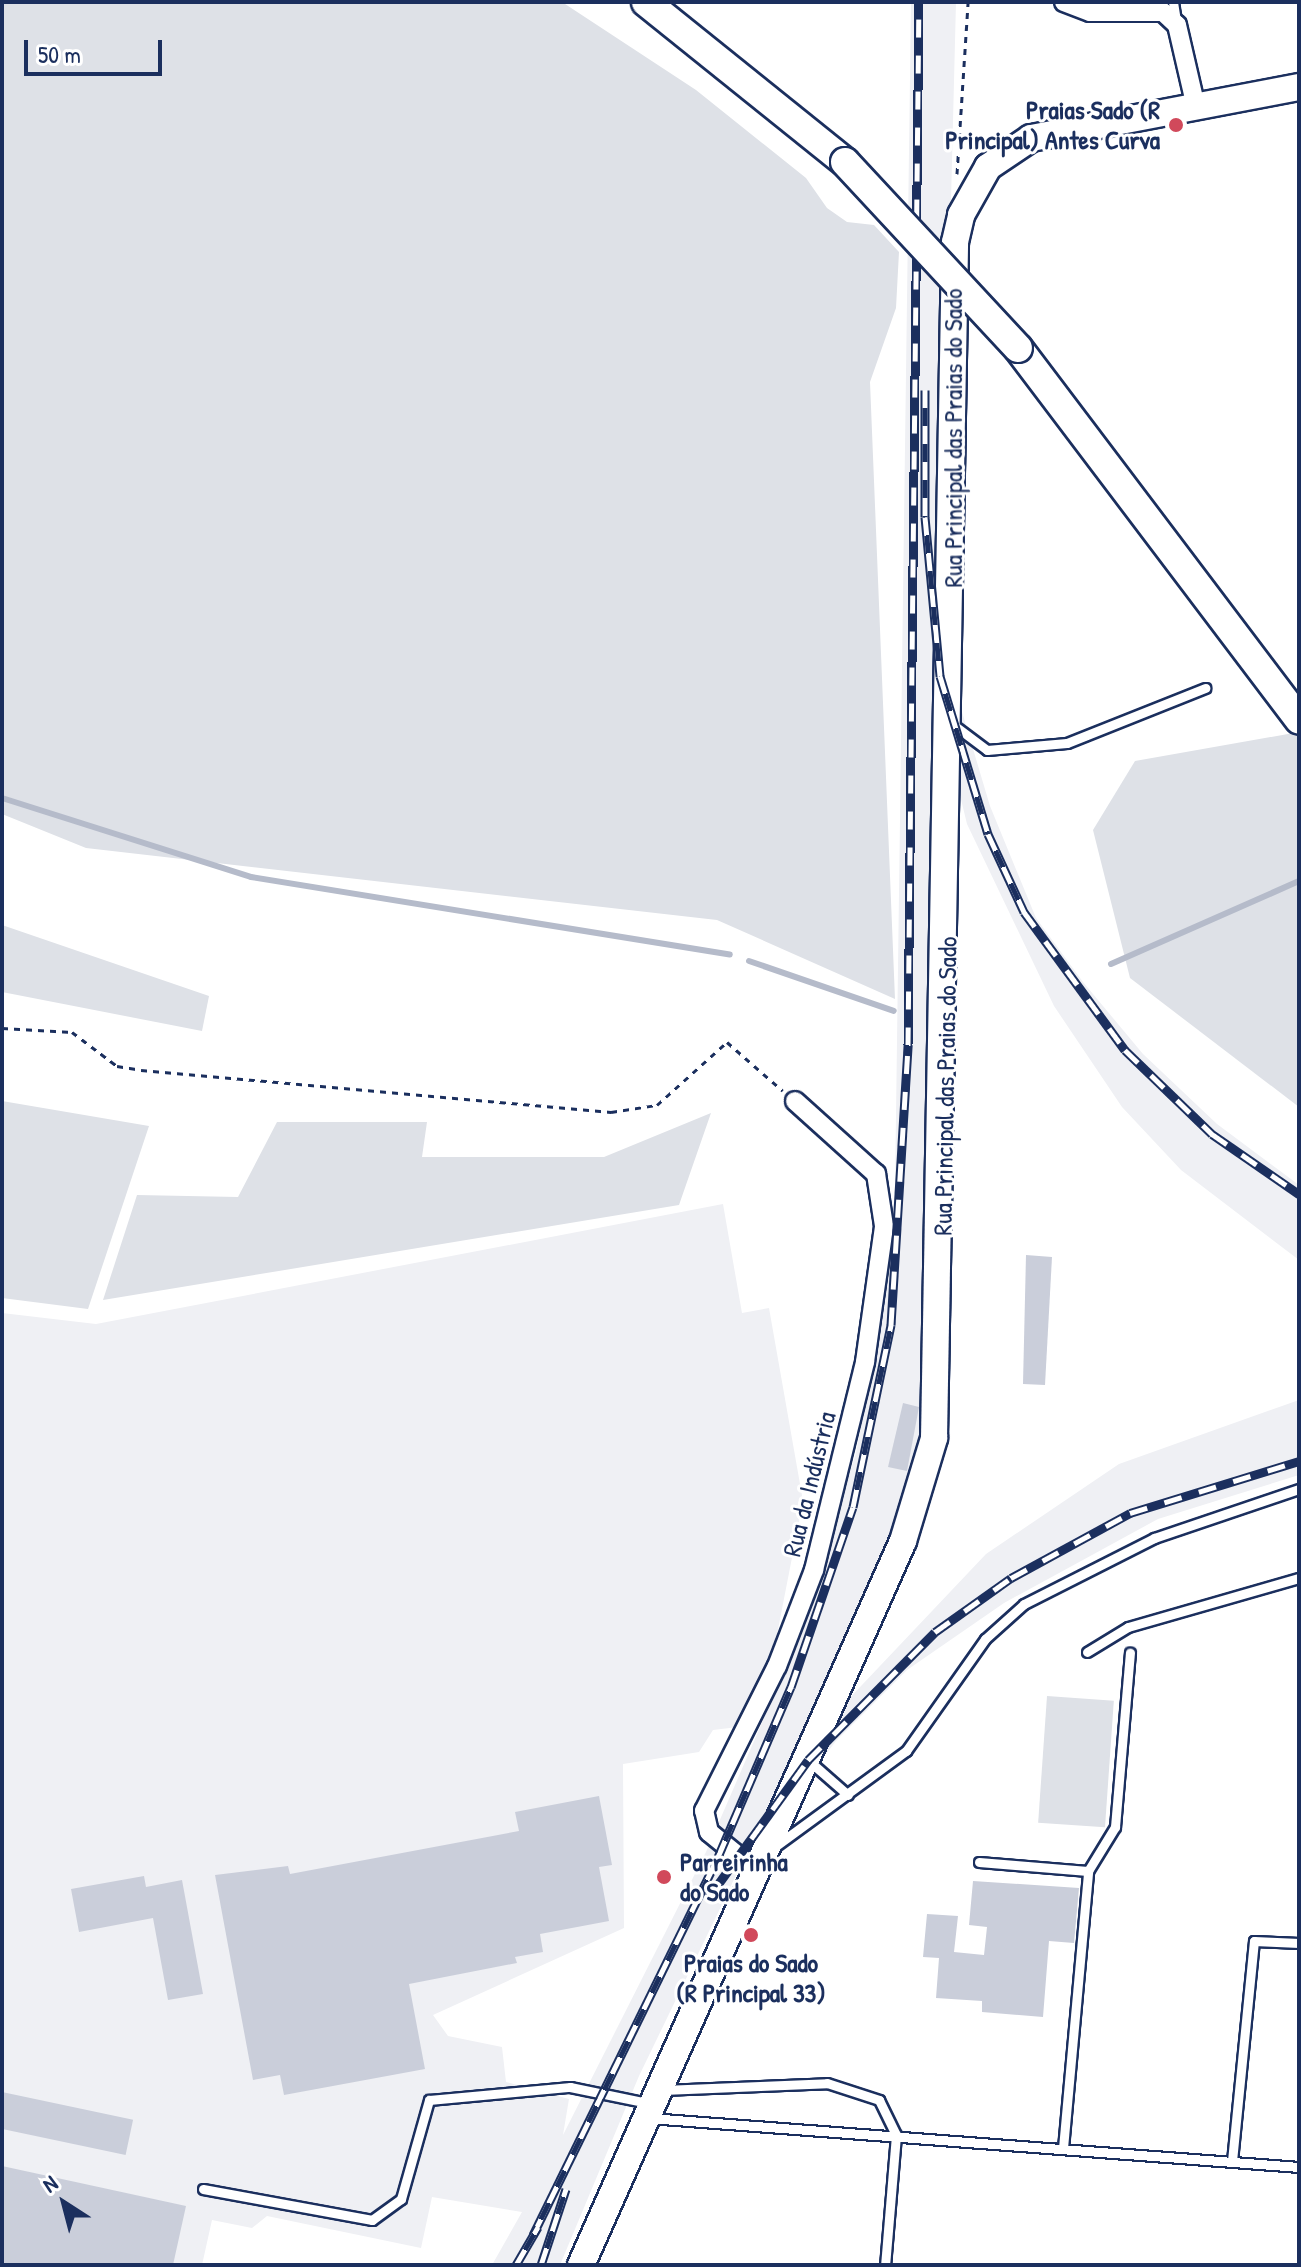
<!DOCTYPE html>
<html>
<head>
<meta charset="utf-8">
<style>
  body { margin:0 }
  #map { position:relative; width:1301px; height:2267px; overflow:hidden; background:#fff; font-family:"Patrick Hand",sans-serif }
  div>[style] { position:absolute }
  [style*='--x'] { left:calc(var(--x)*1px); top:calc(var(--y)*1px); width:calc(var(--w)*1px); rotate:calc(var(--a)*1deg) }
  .built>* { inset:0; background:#eff0f4 }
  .green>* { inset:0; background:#dee1e7; transform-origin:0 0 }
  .stream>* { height:6px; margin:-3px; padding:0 3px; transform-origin:3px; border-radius:3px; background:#b5bbca }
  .building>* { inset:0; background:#caceda; transform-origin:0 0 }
  .path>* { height:3px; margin-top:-1.5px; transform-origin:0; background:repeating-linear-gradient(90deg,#1b2f5e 0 6px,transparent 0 12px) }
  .roads { filter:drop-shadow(2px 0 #1b2f5e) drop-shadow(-2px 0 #1b2f5e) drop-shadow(0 2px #1b2f5e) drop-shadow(0 -2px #1b2f5e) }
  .lane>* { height:9px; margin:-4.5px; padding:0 4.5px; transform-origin:4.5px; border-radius:4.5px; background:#fff }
  .street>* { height:18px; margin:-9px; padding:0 9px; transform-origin:9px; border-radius:9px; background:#fff }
  .secondary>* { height:26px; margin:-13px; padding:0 13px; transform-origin:13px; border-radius:13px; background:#fff }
  .primary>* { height:28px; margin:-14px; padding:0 14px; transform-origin:14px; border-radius:14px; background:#fff }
  .rail>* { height:9px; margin-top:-4.5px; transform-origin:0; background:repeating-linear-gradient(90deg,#fff 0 18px,#1b2f5e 0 36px); box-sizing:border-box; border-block:2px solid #1b2f5e }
  .bridges { filter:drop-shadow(2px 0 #1b2f5e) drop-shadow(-2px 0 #1b2f5e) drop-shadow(0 2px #1b2f5e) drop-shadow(0 -2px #1b2f5e) }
  .primary-bridge>* { height:28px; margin:-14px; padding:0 14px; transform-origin:14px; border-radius:14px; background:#fff }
  .dots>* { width:22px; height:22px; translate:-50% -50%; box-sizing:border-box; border:4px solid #fff; border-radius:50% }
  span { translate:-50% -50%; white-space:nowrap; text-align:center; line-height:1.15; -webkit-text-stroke:6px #fff; paint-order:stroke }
  .poi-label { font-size:26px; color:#1b2f5e; font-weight:700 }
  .right { translate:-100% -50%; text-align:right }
  .left { translate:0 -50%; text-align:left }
  .street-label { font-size:26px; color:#1b2f5e }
  .frame { position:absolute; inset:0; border:4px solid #1b2f5e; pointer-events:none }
  .north { position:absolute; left:24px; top:2163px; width:80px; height:80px; -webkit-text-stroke:6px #fff; paint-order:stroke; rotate:324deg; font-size:22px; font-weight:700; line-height:32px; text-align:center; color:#1b2f5e }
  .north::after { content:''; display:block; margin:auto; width:28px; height:36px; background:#1b2f5e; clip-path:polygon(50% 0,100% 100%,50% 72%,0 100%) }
  .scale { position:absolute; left:24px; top:40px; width:138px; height:36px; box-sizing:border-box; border:4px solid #1b2f5e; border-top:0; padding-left:10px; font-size:24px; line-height:28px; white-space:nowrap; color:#1b2f5e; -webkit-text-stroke:6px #fff; paint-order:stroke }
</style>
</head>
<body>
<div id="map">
  <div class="built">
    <div style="clip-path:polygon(911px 2px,956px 2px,940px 638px,990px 806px,1036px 918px,1083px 982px,1143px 1054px,1217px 1124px,1299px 1185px,1299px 1260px,1181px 1170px,1122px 1107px,1054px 1006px,967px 824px,940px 713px,928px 1409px,887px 1543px,790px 1761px,986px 1554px,1119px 1464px,1299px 1400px,1299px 1475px,1158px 1519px,1004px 1603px,907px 1670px,836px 1741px,743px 1861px,639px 2076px,560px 2265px,492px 2265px,522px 2212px,432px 2197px,421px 2248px,267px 2216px,252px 2228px,212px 2220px,202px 2265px,2px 2265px,2px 1313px,96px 1324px,723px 1204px,742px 1313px,769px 1308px,803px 1501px,775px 1645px,738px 1727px,713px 1730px,699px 1752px,623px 1764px,624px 1928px,433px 2015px,448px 2036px,502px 2047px,506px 2082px,569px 2099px,563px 2135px,706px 1852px,796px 1644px,856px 1453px,885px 1304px,895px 1189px)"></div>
  </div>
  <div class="green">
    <div style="clip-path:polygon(2px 2px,562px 2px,696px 90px,806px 178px,827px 208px,847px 222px,874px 225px,899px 252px,896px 308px,870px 382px,895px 999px,717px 920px,86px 848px,2px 814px)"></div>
    <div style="clip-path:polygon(1299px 732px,1299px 1107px,1130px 978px,1093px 830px,1135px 761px)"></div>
    <div style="clip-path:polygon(2px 925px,209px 996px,202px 1031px,2px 992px)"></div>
    <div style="clip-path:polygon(2px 1101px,149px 1126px,88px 1309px,2px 1298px)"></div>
    <div style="clip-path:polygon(711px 1113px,679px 1205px,103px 1300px,137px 1195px,238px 1197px,277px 1122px,427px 1122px,422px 1157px,604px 1157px)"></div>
    <div style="left:1047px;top:1696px;width:67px;height:127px;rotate:4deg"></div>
  </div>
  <div class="stream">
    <div style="--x:2;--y:798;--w:261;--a:17.6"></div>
    <div style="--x:251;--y:877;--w:485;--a:9.2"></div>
    <div style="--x:749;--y:961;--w:153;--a:19"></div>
    <div style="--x:1111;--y:964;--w:206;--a:-23.8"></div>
  </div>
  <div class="building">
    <div style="clip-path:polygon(1026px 1255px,1052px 1257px,1045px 1385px,1023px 1384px)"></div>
    <div style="clip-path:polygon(903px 1403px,919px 1407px,907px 1471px,888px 1467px)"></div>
    <div style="clip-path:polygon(599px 1796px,612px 1865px,599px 1867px,609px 1921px,540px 1934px,543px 1952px,515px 1957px,517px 1963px,409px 1984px,425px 2069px,284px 2095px,280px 2075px,253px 2080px,215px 1875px,288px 1866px,290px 1874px,519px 1831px,515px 1812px)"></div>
    <div style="clip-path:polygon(144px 1876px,146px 1887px,182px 1880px,203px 1994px,168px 2000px,153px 1918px,79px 1932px,71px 1889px)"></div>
    <div style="clip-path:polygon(973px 1881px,1079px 1888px,1074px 1943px,1049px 1941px,1043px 2017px,982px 2012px,982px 2001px,936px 1998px,939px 1958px,923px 1957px,927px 1914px,958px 1916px,954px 1952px,984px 1955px,987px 1927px,969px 1925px)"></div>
    <div style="left:2px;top:2092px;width:134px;height:36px;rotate:12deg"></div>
    <div style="clip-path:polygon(2px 2166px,186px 2206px,173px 2265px,2px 2265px)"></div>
  </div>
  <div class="path">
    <div style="--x:957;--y:174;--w:172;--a:-86.3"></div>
    <div style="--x:2;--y:1028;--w:70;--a:3.3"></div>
    <div style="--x:72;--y:1032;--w:56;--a:37.1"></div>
    <div style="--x:117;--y:1066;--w:24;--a:9"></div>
    <div style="--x:141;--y:1070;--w:472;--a:5.1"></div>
    <div style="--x:611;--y:1112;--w:47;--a:-8.7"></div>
    <div style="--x:657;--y:1105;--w:94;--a:-42"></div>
    <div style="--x:727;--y:1042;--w:74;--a:41.2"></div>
  </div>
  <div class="roads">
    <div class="lane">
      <div style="--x:1173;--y:2;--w:20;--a:81"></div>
      <div style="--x:951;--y:723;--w:45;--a:36.9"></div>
      <div style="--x:987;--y:750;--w:80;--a:-5"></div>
      <div style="--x:1067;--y:743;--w:149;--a:-21.7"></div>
      <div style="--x:1087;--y:1652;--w:48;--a:-31.4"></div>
      <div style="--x:1128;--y:1627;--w:178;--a:-16"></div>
      <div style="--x:808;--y:1760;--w:53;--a:41.2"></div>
      <div style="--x:777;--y:1845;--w:160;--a:-36.1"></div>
      <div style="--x:906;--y:1751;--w:137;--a:-54.8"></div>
      <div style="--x:985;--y:1639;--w:52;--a:-41.9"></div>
      <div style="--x:1024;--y:1604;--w:146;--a:-26.9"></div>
      <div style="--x:1154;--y:1538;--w:153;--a:-18.7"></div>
      <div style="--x:979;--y:1862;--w:109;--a:4.7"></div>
      <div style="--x:1088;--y:1871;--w:52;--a:-58.5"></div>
      <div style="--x:1115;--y:1827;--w:175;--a:-85.1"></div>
      <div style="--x:663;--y:2090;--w:164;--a:-2.4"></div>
      <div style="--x:827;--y:2083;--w:55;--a:18.1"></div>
      <div style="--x:879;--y:2100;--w:39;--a:64"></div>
      <div style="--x:896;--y:2135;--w:130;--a:94.8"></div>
      <div style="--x:649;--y:2118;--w:652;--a:4.31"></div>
      <div style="--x:1063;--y:2148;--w:278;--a:-84.8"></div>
      <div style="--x:1232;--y:2161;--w:221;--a:-84.3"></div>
      <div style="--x:1254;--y:1941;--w:45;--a:2.5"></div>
      <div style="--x:203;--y:2189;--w:172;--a:10.4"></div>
      <div style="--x:372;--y:2220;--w:36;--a:-36"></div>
      <div style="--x:401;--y:2199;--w:103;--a:-74.2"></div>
      <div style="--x:429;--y:2100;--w:142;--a:-5.3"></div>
      <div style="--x:570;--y:2087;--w:80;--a:11.6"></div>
    </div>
    <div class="street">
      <div style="--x:1064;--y:2;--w:28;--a:21"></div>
      <div style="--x:1090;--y:12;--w:73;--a:0"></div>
      <div style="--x:1163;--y:12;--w:19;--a:43"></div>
      <div style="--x:1177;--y:25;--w:84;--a:77"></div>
      <div style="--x:757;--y:1871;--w:62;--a:-140.9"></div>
      <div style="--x:709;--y:1832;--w:22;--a:-103"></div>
      <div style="--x:704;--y:1811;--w:162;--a:-63.3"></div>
      <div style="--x:777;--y:1666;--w:103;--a:-68.9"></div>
      <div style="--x:814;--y:1570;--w:214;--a:-76.2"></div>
      <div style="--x:865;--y:1362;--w:137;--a:-82"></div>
      <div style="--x:884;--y:1226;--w:53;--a:-98.7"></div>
      <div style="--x:876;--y:1174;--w:109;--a:-138"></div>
    </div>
    <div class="secondary">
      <div style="--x:581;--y:2265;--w:792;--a:-66.02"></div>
      <div style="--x:903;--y:1541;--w:108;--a:-73.2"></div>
      <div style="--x:934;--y:1438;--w:1196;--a:-88.99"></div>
      <div style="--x:955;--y:242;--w:28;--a:-77"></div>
      <div style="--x:961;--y:215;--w:55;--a:-60.6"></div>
      <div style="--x:988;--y:167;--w:52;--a:-34"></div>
      <div style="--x:1031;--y:138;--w:273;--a:-10.8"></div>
    </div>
    <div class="primary">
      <div style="--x:646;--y:2;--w:255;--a:38.8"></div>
      <div style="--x:1018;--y:348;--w:466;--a:52.9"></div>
    </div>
  </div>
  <div class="rail">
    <div style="--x:925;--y:390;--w:127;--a:90"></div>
    <div style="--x:925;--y:517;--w:160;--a:84.6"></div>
    <div style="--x:940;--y:676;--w:165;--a:73.1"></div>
    <div style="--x:988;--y:834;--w:86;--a:65.2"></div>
    <div style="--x:1024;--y:912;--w:171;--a:53.8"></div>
    <div style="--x:1125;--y:1050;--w:121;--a:44"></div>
    <div style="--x:1212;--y:1134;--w:106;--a:34.6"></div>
    <div style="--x:709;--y:1897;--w:169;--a:-54.1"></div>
    <div style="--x:808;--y:1760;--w:180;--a:-45.2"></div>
    <div style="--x:935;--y:1632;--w:93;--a:-35.4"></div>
    <div style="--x:1011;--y:1578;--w:136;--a:-28.6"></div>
    <div style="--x:1130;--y:1513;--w:177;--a:-17.1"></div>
    <div style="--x:533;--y:2235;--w:421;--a:-63.9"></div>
    <div style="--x:718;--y:1857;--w:185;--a:-66.8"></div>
    <div style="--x:791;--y:1687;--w:190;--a:-71"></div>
    <div style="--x:853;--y:1507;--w:186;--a:-78.2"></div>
    <div style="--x:891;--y:1325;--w:281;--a:-86.5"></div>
    <div style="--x:908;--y:1045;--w:1043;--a:-89.4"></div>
    <div style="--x:516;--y:2265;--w:44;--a:-59.9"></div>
    <div style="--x:541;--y:2265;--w:80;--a:-71.8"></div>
  </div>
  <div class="bridges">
    <div class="primary-bridge">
      <div style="--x:845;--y:162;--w:254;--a:47.1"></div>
    </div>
  </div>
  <div class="dots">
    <div style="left:1176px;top:125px;background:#d1495b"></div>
    <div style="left:664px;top:1877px;background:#d1495b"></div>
    <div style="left:751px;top:1935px;background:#d1495b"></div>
  </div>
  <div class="poi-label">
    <span class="right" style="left:1160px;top:125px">Praias Sado (R<br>Principal) Antes Curva</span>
    <span class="left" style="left:680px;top:1877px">Parreirinha<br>do Sado</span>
    <span style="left:751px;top:1978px">Praias do Sado<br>(R Principal 33)</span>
  </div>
  <div class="street-label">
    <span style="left:953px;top:438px;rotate:-90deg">Rua Principal das Praias do Sado</span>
    <span style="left:945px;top:1086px;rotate:-89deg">Rua Principal das Praias do Sado</span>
    <span style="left:809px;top:1484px;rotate:-76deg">Rua da Indústria</span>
  </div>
  <div class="frame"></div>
  <div class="north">N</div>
  <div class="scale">50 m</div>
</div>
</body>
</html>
